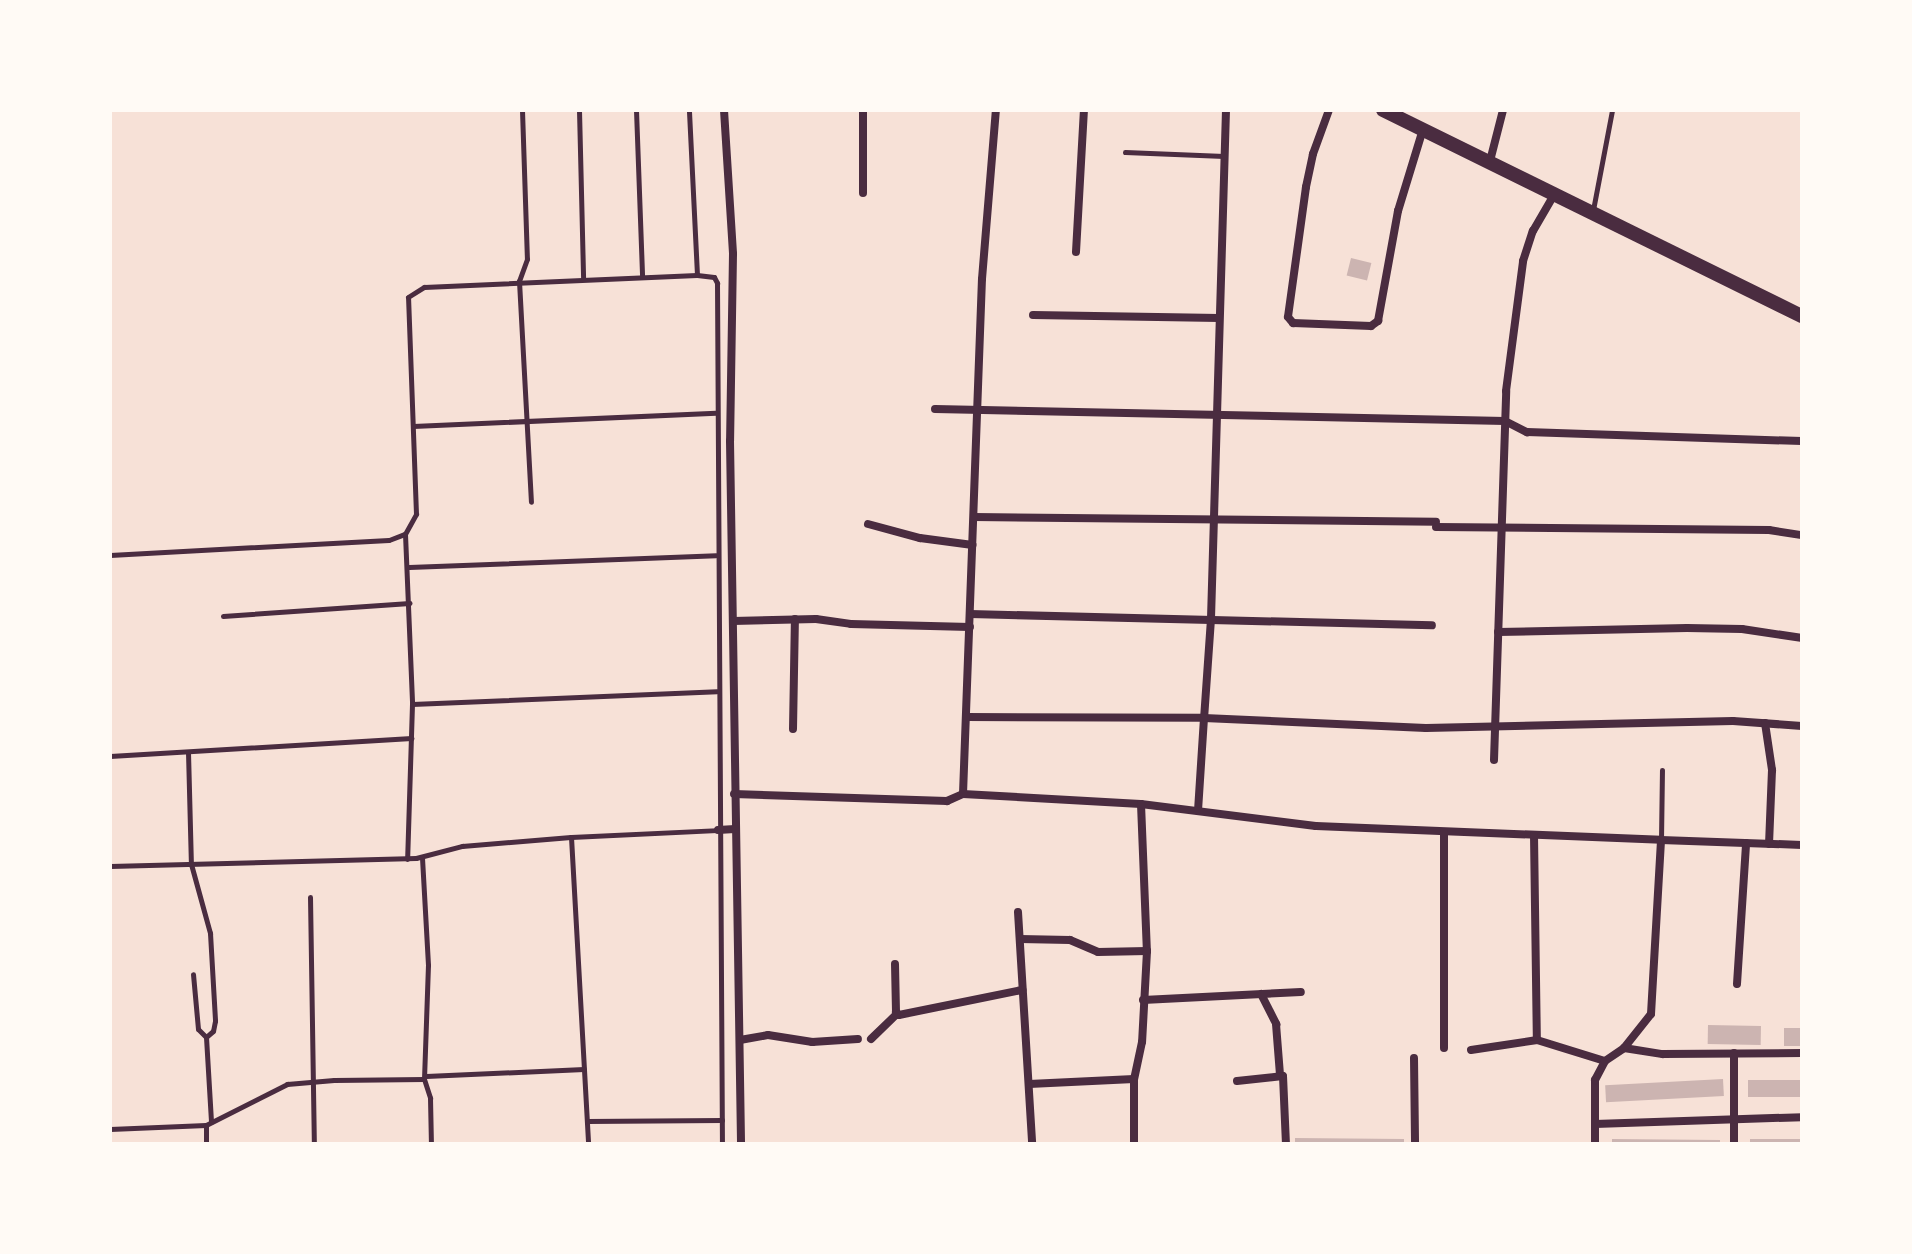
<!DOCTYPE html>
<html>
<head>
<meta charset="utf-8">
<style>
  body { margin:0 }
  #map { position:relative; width:1912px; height:1254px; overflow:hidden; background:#f7e1d7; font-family:Karla,sans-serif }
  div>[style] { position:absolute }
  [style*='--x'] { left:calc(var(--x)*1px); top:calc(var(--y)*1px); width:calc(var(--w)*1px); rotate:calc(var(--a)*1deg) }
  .building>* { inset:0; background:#ccb4b1; transform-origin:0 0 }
  .service>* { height:5px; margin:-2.5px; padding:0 2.5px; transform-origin:2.5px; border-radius:2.5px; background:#4a2c40 }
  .minor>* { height:8px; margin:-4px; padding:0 4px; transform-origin:4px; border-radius:4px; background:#4a2c40 }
  .secondary>* { height:14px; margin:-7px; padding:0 7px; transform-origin:7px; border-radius:7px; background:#4a2c40 }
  span { translate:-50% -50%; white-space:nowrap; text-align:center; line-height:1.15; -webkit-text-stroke:8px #fffaf5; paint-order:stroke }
  .frame { position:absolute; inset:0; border:112px solid #fffaf5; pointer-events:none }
</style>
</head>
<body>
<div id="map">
  <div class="building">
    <div style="left:1351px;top:258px;width:21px;height:18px;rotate:14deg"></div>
    <div style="left:1708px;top:1025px;width:53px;height:19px;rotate:1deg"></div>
    <div style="left:1784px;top:1028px;width:18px;height:18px"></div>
    <div style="left:1723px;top:1079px;width:17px;height:118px;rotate:87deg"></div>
    <div style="left:1748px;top:1080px;width:54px;height:17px"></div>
    <div style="clip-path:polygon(1295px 1138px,1404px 1139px,1404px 1144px,1295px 1144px)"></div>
    <div style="clip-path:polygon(1612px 1139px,1720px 1140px,1720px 1144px,1612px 1144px)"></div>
    <div style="left:1750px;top:1139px;width:52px;height:5px"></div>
  </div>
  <div class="service">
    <div style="--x:522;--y:110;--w:149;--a:88.1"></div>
    <div style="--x:527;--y:259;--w:23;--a:110"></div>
    <div style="--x:519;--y:281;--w:221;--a:86.9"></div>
    <div style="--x:579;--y:110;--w:169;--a:88.6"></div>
    <div style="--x:636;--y:110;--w:167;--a:87.9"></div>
    <div style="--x:1125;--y:152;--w:99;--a:2.3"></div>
    <div style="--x:1593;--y:210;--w:102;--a:-79.2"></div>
    <div style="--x:697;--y:275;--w:17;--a:7"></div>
    <div style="--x:714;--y:277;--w:7;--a:63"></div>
    <div style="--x:717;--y:283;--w:861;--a:89.67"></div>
    <div style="--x:413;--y:426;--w:303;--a:-2.5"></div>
    <div style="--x:405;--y:534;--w:170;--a:87.6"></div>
    <div style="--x:412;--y:704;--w:155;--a:91.8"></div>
    <div style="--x:110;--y:555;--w:279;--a:-3.1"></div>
    <div style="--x:389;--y:540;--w:17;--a:-21"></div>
    <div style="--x:405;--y:534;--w:23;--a:-61"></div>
    <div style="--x:416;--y:514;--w:217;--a:-92.1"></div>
    <div style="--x:408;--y:297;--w:19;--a:-32"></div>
    <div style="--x:424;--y:287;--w:273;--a:-2.5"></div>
    <div style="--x:697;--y:275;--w:165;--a:-92.8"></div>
    <div style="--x:409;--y:567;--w:307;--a:-2.2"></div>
    <div style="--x:223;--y:616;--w:187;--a:-4"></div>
    <div style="--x:412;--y:704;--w:305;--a:-2.4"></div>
    <div style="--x:188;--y:752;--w:112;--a:88.5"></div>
    <div style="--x:191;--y:864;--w:72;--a:74.6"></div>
    <div style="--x:210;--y:933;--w:88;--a:86.7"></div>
    <div style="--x:215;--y:1021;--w:10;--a:101"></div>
    <div style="--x:213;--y:1031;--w:9;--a:139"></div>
    <div style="--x:206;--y:1037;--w:11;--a:-135"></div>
    <div style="--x:198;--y:1029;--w:55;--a:-95.2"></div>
    <div style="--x:110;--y:756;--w:302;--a:-3.4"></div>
    <div style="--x:571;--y:837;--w:146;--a:-2.7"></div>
    <div style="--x:1661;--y:840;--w:70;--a:-89.2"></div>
    <div style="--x:110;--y:866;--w:306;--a:-1.5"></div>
    <div style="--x:416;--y:858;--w:48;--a:-14.6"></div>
    <div style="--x:462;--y:846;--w:109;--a:-4.7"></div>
    <div style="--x:571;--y:837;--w:307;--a:86.8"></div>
    <div style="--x:310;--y:897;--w:247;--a:89.1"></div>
    <div style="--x:206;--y:1037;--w:85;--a:86.6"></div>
    <div style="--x:426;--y:1076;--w:158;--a:-2.5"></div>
    <div style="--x:424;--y:1079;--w:20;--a:72"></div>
    <div style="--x:430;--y:1098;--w:46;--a:88.8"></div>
    <div style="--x:587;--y:1121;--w:135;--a:-0.4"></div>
    <div style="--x:206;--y:1125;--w:19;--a:90"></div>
    <div style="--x:110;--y:1129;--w:96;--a:-2.4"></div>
    <div style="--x:206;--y:1125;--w:91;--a:-26.8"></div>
    <div style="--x:287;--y:1084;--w:47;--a:-4.9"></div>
    <div style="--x:334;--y:1080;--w:90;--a:-0.6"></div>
    <div style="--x:424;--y:1079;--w:114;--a:-88"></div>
    <div style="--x:428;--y:965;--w:108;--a:-93.2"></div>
  </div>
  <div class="minor">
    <div style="--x:724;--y:110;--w:144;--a:86.4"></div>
    <div style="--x:733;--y:254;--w:187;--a:90.9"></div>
    <div style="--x:730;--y:441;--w:703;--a:89.1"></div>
    <div style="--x:1226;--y:110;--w:509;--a:91.69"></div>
    <div style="--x:1211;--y:619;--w:99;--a:94"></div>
    <div style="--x:1204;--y:718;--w:222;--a:2.6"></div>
    <div style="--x:1426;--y:728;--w:307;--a:-1.3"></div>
    <div style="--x:1733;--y:721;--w:69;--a:4.1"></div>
    <div style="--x:1329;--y:110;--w:47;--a:110"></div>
    <div style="--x:1313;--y:154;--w:34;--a:102"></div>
    <div style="--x:1306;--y:187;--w:131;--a:97.9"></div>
    <div style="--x:1288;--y:317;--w:8;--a:50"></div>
    <div style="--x:1293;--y:323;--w:78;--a:2.2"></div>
    <div style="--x:1371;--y:326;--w:9;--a:-36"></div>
    <div style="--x:1378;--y:321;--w:112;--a:-79.7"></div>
    <div style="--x:1398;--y:211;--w:86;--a:-73"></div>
    <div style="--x:1490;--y:161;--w:53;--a:-75.7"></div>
    <div style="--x:863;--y:193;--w:83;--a:-90"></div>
    <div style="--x:1076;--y:252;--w:142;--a:-86.8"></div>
    <div style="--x:1033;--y:315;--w:186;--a:0.9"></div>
    <div style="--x:935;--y:409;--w:570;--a:1.21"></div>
    <div style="--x:1505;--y:421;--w:25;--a:27"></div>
    <div style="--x:1527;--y:432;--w:275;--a:1.9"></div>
    <div style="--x:974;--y:517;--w:462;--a:0.6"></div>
    <div style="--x:868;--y:524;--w:54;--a:15.1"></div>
    <div style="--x:920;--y:538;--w:53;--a:7.5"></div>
    <div style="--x:1436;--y:527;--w:333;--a:0.5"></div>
    <div style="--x:1769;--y:530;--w:33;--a:9"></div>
    <div style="--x:970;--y:614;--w:462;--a:1.4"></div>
    <div style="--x:733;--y:621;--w:83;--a:-1.4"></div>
    <div style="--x:816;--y:619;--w:35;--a:8"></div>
    <div style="--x:851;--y:624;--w:119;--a:1.4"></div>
    <div style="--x:1498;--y:632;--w:189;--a:-1.2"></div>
    <div style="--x:1687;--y:628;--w:55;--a:1"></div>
    <div style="--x:1742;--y:629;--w:61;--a:8.5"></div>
    <div style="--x:966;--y:717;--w:238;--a:0.2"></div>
    <div style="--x:1204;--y:718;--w:93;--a:93.7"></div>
    <div style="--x:1765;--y:723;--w:48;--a:81.5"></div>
    <div style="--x:1772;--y:770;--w:74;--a:92.3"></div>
    <div style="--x:793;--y:729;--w:110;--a:-89"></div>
    <div style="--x:1494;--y:760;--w:369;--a:-88.1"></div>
    <div style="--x:1506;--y:391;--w:131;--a:-82.5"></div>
    <div style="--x:1523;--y:261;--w:32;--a:-72"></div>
    <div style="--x:1533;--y:231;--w:44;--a:-59.9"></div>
    <div style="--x:734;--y:794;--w:213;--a:1.9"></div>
    <div style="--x:947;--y:801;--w:17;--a:-24"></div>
    <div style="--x:963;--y:794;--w:178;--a:3.2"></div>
    <div style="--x:1141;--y:804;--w:176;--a:7.2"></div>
    <div style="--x:1316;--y:826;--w:345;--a:2.3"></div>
    <div style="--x:963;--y:794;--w:515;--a:-87.89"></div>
    <div style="--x:982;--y:279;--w:170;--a:-85.3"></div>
    <div style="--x:1141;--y:804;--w:147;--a:87.7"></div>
    <div style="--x:718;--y:830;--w:17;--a:-3"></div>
    <div style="--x:1534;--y:835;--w:205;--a:89.2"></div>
    <div style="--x:1537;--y:1040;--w:71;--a:17.2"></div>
    <div style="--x:1018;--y:912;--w:232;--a:86.5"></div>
    <div style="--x:1020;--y:939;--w:50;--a:1.1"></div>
    <div style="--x:1070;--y:940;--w:30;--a:23"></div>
    <div style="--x:1098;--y:952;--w:49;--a:-1.2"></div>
    <div style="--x:1147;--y:951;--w:91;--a:93.1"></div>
    <div style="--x:1142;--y:1042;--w:38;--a:102"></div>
    <div style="--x:1134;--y:1079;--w:105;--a:177.3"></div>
    <div style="--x:895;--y:964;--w:48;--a:88.8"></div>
    <div style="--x:896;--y:1012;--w:4;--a:45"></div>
    <div style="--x:899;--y:1015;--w:126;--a:-11.5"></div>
    <div style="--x:1737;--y:984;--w:141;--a:-86.3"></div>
    <div style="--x:1261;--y:994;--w:34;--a:63"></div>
    <div style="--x:1276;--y:1024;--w:51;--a:85.5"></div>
    <div style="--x:1143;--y:1000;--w:158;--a:-2.9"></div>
    <div style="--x:871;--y:1039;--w:36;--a:-44"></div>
    <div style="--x:740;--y:1040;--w:28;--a:-10"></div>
    <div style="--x:768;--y:1035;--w:45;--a:9"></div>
    <div style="--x:812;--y:1042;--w:46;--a:-3.7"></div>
    <div style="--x:1444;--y:1048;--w:216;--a:-90"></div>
    <div style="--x:1624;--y:1048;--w:39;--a:9"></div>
    <div style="--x:1663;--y:1054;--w:139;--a:-0.4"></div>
    <div style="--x:1471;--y:1050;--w:67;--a:-8.6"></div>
    <div style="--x:1734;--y:1053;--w:91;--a:90"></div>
    <div style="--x:1414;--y:1058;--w:86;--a:89.3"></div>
    <div style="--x:1134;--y:1079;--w:65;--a:90"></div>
    <div style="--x:1237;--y:1081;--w:46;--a:-6.2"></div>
    <div style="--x:1283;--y:1076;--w:68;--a:87.5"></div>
    <div style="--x:1595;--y:1124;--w:207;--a:-1.9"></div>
    <div style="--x:1595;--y:1144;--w:64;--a:-90"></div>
    <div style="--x:1595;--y:1080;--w:21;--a:-62"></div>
    <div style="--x:1605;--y:1061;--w:23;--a:-34"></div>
    <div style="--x:1624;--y:1048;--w:43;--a:-51.5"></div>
    <div style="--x:1651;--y:1014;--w:174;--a:-86.7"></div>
    <div style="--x:1661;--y:840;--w:141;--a:2"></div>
  </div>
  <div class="secondary">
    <div style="--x:1383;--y:110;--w:467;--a:26.2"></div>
  </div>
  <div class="frame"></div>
</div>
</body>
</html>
